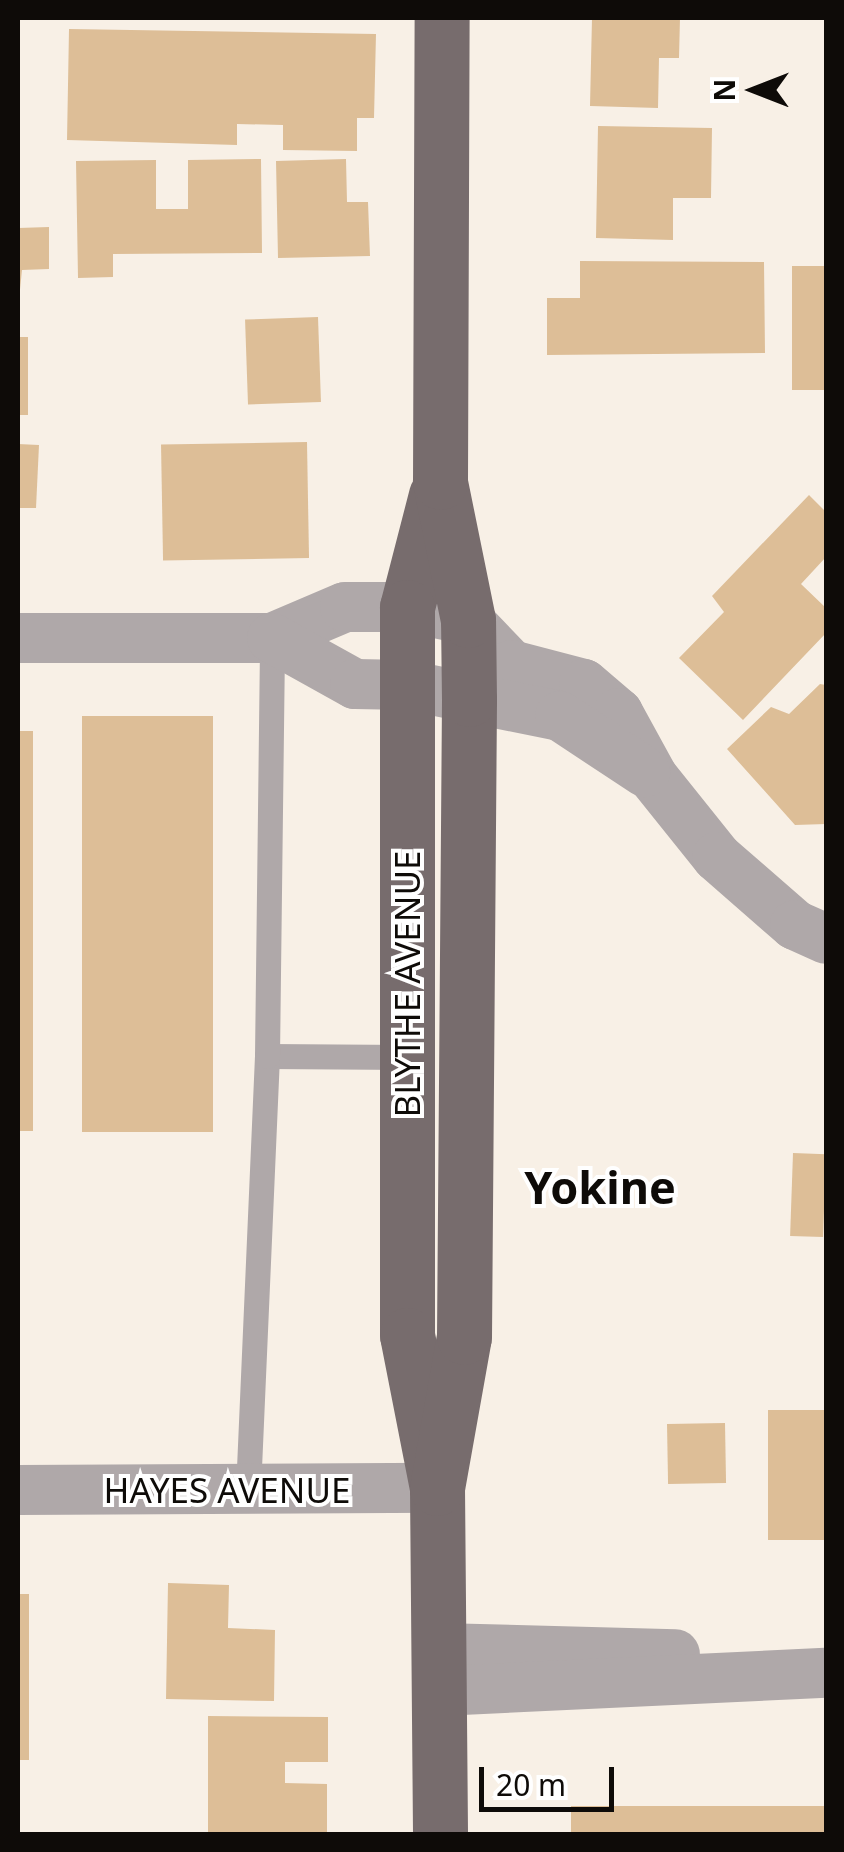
<!DOCTYPE html>
<html>
<head>
<meta charset="utf-8">
<style>
  body { margin:0 }
  #map { position:relative; width:844px; height:1852px; overflow:hidden; background:#f8f0e6; font-family:"Noto Sans",sans-serif }
  div>[style] { position:absolute }
  [style*='--x'] { left:calc(var(--x)*1px); top:calc(var(--y)*1px); width:calc(var(--w)*1px); rotate:calc(var(--a)*1deg) }
  .building>* { inset:0; background:#ddbe97; transform-origin:0 0 }
  .service>* { height:25px; margin:-12.5px; padding:0 12.5px; transform-origin:12.5px; border-radius:12.5px; background:#afa8a9 }
  .minor>* { height:50px; margin:-25px; padding:0 25px; transform-origin:25px; border-radius:25px; background:#afa8a9 }
  .primary>* { height:55px; margin:-27.5px; padding:0 27.5px; transform-origin:27.5px; border-radius:27.5px; background:#776c6d }
  span { translate:-50% -50%; white-space:nowrap; text-align:center; line-height:1.15; -webkit-text-stroke:8px #fff; paint-order:stroke }
  .street-label { font-size:35px; color:#0e0b08 }
  .district-label { font-size:45px; color:#0e0b08; font-weight:700 }
  .frame { position:absolute; inset:0; border:20px solid #0e0b08; pointer-events:none }
  .north { position:absolute; left:704px; top:40px; width:100px; height:100px; -webkit-text-stroke:8px #fff; paint-order:stroke; rotate:270deg; font-size:28px; font-weight:700; line-height:40px; text-align:center; color:#0e0b08 }
  .north::after { content:''; display:block; margin:auto; width:35px; height:45px; background:#0e0b08; clip-path:polygon(50% 0,100% 100%,50% 72%,0 100%) }
  .scale { position:absolute; left:479px; top:1767px; width:135px; height:45px; box-sizing:border-box; border:5px solid #0e0b08; border-top:0; padding-left:12px; font-size:30px; line-height:35px; white-space:nowrap; color:#0e0b08; -webkit-text-stroke:8px #fff; paint-order:stroke }
</style>
</head>
<body>
<div id="map">
  <div class="building">
    <div style="clip-path:polygon(592px 18px,680px 18px,679px 58px,659px 58px,658px 108px,590px 106px)"></div>
    <div style="clip-path:polygon(69px 29px,376px 34px,374px 118px,357px 118px,357px 151px,283px 150px,283px 125px,237px 124px,237px 145px,67px 140px)"></div>
    <div style="clip-path:polygon(598px 126px,712px 128px,711px 198px,673px 198px,673px 240px,596px 238px)"></div>
    <div style="clip-path:polygon(261px 159px,262px 253px,113px 254px,113px 277px,78px 278px,76px 161px,156px 160px,156px 209px,188px 209px,188px 160px)"></div>
    <div style="clip-path:polygon(346px 159px,347px 202px,368px 202px,370px 256px,278px 258px,276px 161px)"></div>
    <div style="clip-path:polygon(49px 227px,49px 269px,22px 270px,18px 309px,18px 228px)"></div>
    <div style="clip-path:polygon(580px 261px,764px 262px,765px 353px,547px 355px,547px 298px,580px 298px)"></div>
    <div style="left:792px;top:266px;width:34px;height:124px"></div>
    <div style="left:318px;top:317px;width:85px;height:73px;rotate:88deg"></div>
    <div style="left:18px;top:337px;width:10px;height:78px"></div>
    <div style="left:307px;top:442px;width:116px;height:146px;rotate:89deg"></div>
    <div style="clip-path:polygon(18px 444px,39px 445px,36px 508px,18px 508px)"></div>
    <div style="clip-path:polygon(809px 495px,826px 512px,826px 557px,801px 584px,826px 608px,826px 633px,743px 720px,679px 658px,724px 612px,712px 596px)"></div>
    <div style="clip-path:polygon(820px 684px,826px 685px,826px 824px,795px 825px,727px 749px,771px 707px,789px 714px)"></div>
    <div style="left:213px;top:716px;width:416px;height:131px;rotate:90deg"></div>
    <div style="left:33px;top:731px;width:400px;height:15px;rotate:90deg"></div>
    <div style="left:793px;top:1153px;width:33px;height:83px;rotate:2deg"></div>
    <div style="left:768px;top:1410px;width:58px;height:130px"></div>
    <div style="left:725px;top:1423px;width:60px;height:58px;rotate:89deg"></div>
    <div style="clip-path:polygon(168px 1583px,229px 1585px,228px 1628px,275px 1630px,274px 1701px,166px 1699px)"></div>
    <div style="left:29px;top:1594px;width:166px;height:11px;rotate:90deg"></div>
    <div style="clip-path:polygon(208px 1716px,328px 1717px,328px 1762px,285px 1762px,285px 1783px,327px 1784px,327px 1834px,208px 1834px)"></div>
    <div style="left:571px;top:1806px;width:255px;height:28px"></div>
  </div>
  <div class="service">
    <div style="--x:267;--y:1056;--w:140;--a:0.4"></div>
    <div style="--x:248;--y:1491;--w:435;--a:-87.5"></div>
    <div style="--x:267;--y:1056;--w:418;--a:-89.3"></div>
  </div>
  <div class="minor">
    <div style="--x:18;--y:638;--w:254;--a:0"></div>
    <div style="--x:272;--y:638;--w:79;--a:-23"></div>
    <div style="--x:345;--y:607;--w:62;--a:0"></div>
    <div style="--x:407;--y:607;--w:62;--a:12"></div>
    <div style="--x:468;--y:620;--w:62;--a:46.3"></div>
    <div style="--x:511;--y:665;--w:75;--a:14.6"></div>
    <div style="--x:584;--y:684;--w:45;--a:40.5"></div>
    <div style="--x:618;--y:713;--w:73;--a:61.3"></div>
    <div style="--x:653;--y:777;--w:102;--a:51.3"></div>
    <div style="--x:717;--y:857;--w:103;--a:41.1"></div>
    <div style="--x:795;--y:925;--w:34;--a:24"></div>
    <div style="--x:272;--y:638;--w:95;--a:29"></div>
    <div style="--x:355;--y:684;--w:52;--a:1.1"></div>
    <div style="--x:407;--y:685;--w:156;--a:11.5"></div>
    <div style="--x:560;--y:716;--w:102;--a:33.4"></div>
    <div style="--x:18;--y:1490;--w:419;--a:-0.3"></div>
    <div style="--x:439;--y:1648;--w:236;--a:1.5"></div>
    <div style="--x:440;--y:1691;--w:386;--a:-2.7"></div>
  </div>
  <div class="primary">
    <div style="--x:436;--y:495;--w:116;--a:104.5"></div>
    <div style="--x:407;--y:607;--w:728;--a:90"></div>
    <div style="--x:407;--y:1335;--w:156;--a:78.9"></div>
    <div style="--x:437;--y:1488;--w:346;--a:89.5"></div>
    <div style="--x:437;--y:1488;--w:153;--a:-79.9"></div>
    <div style="--x:464;--y:1337;--w:638;--a:-89.55"></div>
    <div style="--x:469;--y:699;--w:79;--a:-90.7"></div>
    <div style="--x:468;--y:620;--w:141;--a:-101.5"></div>
    <div style="--x:440;--y:482;--w:464;--a:-89.8"></div>
  </div>
  <div class="street-label">
    <span style="left:407px;top:984px;rotate:-90deg">BLYTHE AVENUE</span>
    <span style="left:227px;top:1490px">HAYES AVENUE</span>
  </div>
  <div class="district-label">
    <span style="left:600px;top:1187px">Yokine</span>
  </div>
  <div class="frame"></div>
  <div class="north">N</div>
  <div class="scale">20 m</div>
</div>
</body>
</html>
